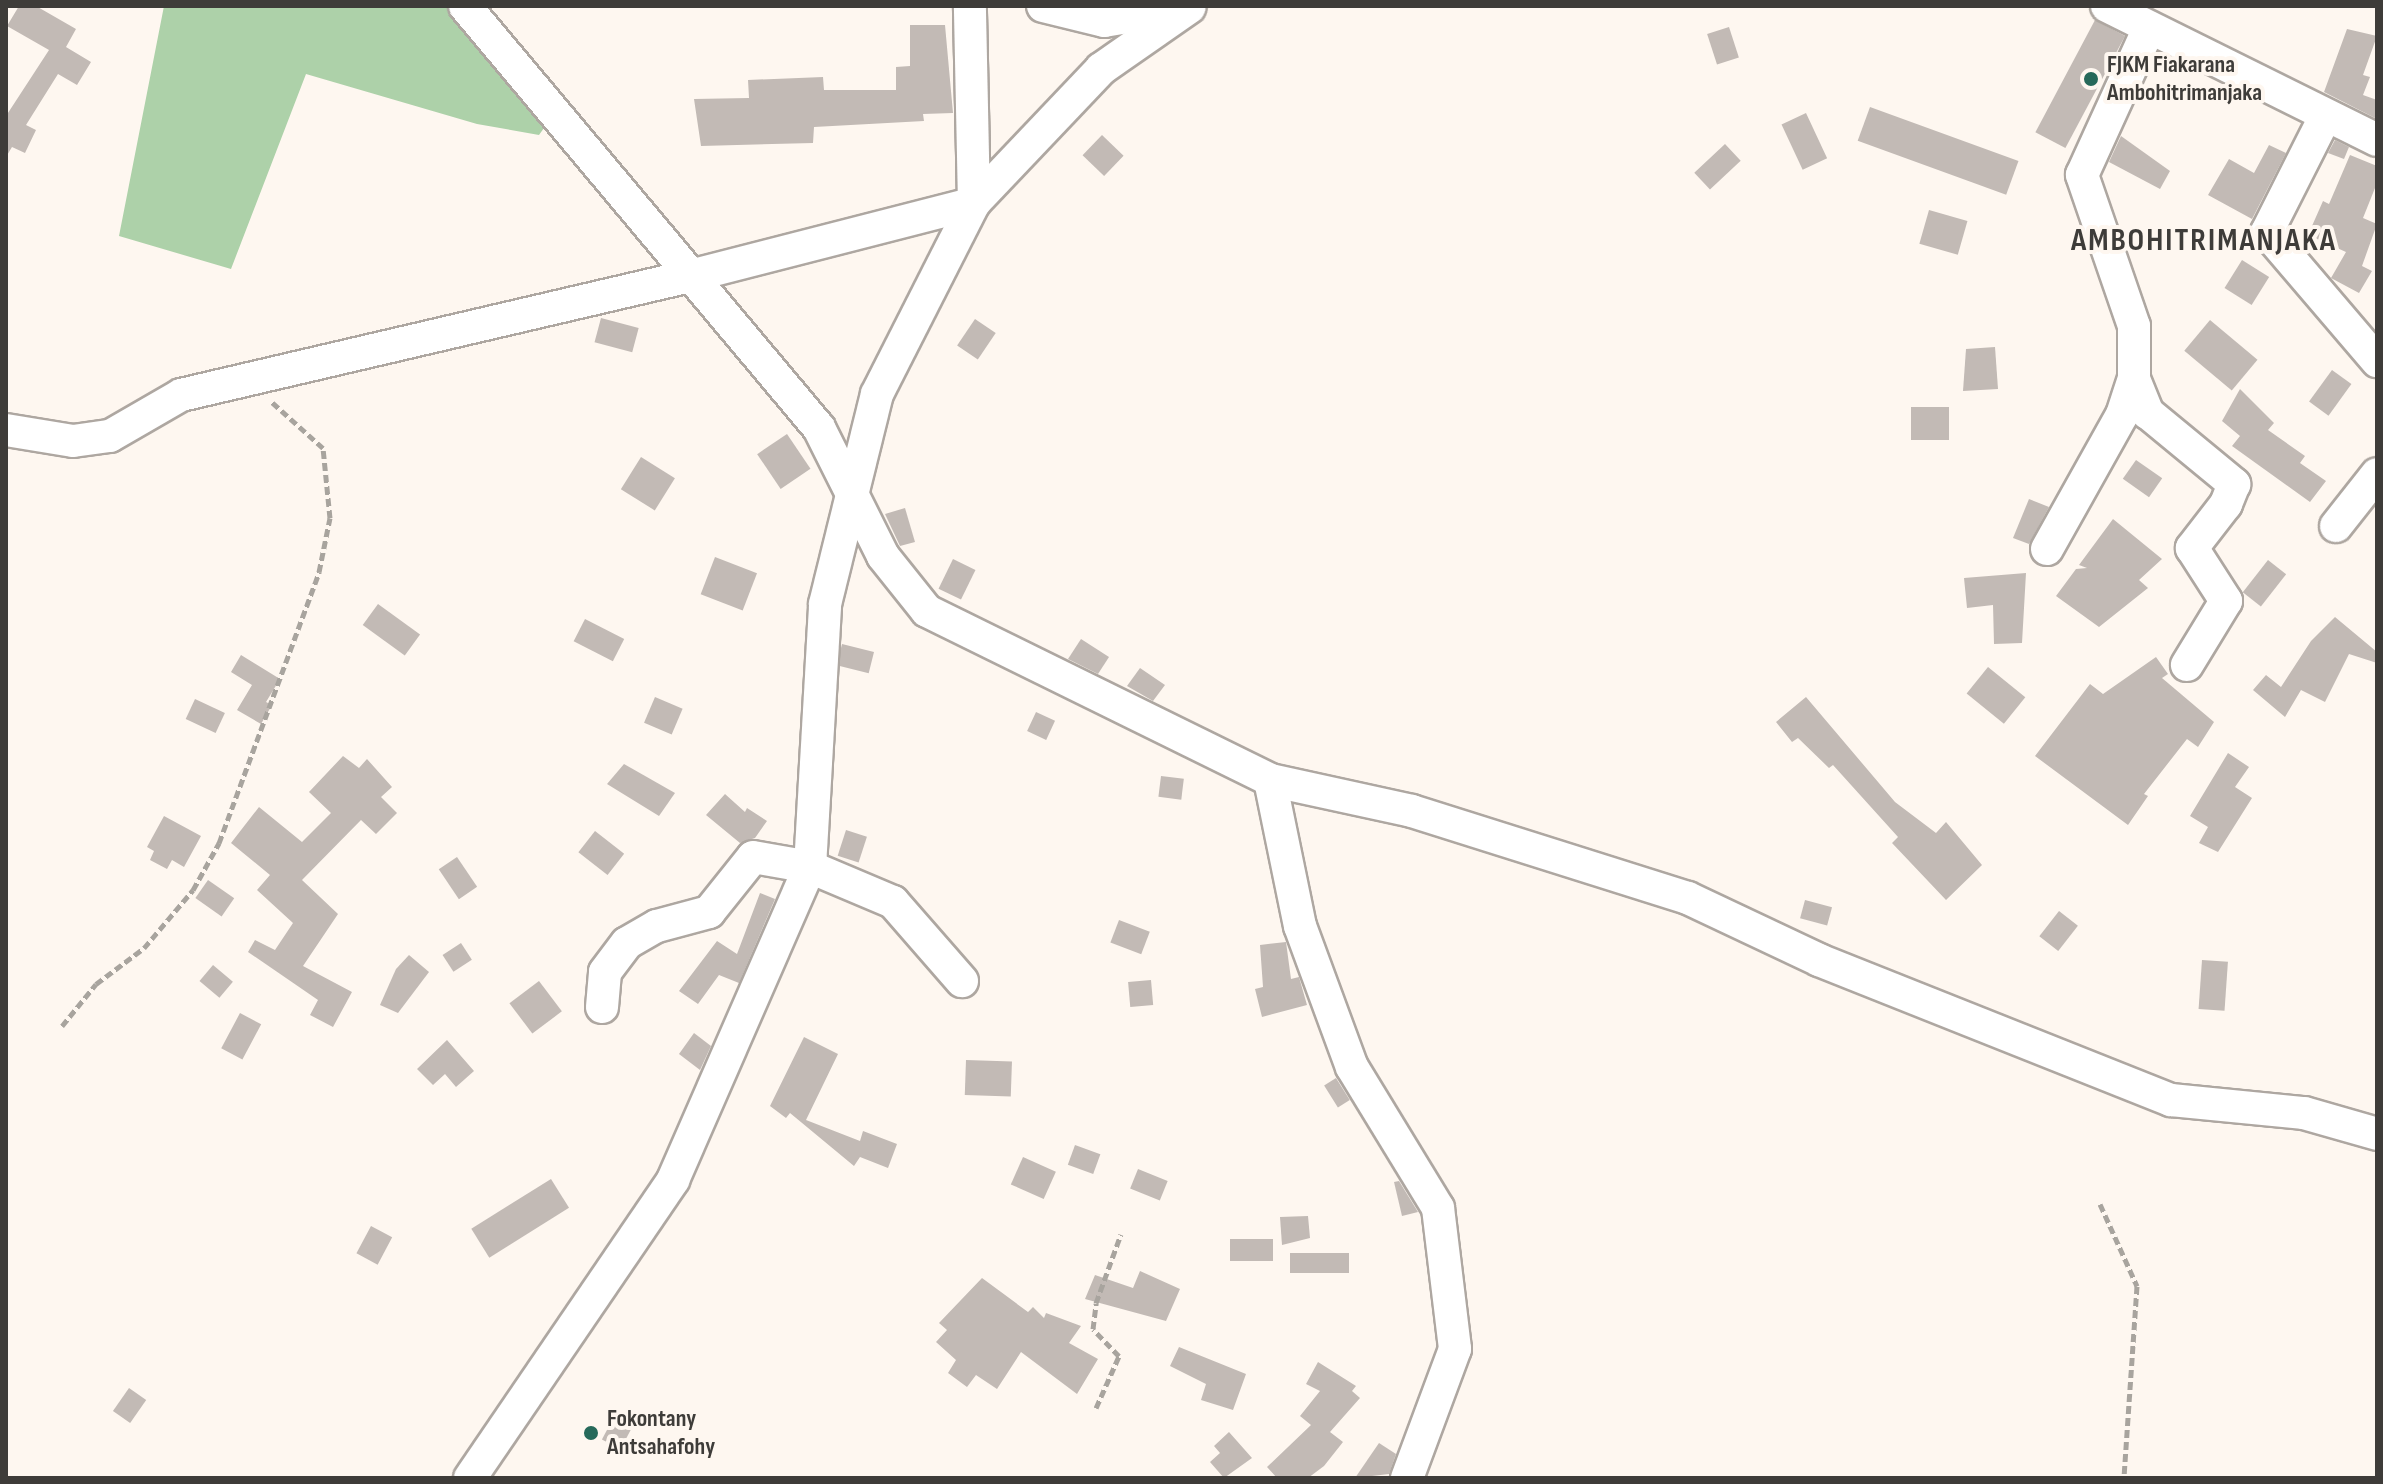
<!DOCTYPE html>
<html>
<head>
<meta charset="utf-8">
<style>
  body { margin:0 }
  #map { position:relative; width:2383px; height:1484px; overflow:hidden; background:#fef7f0; font-family:"Sofia Sans Condensed",sans-serif }
  div>[style] { position:absolute }
  [style*='--x'] { left:calc(var(--x)*1px); top:calc(var(--y)*1px); width:calc(var(--w)*1px); rotate:calc(var(--a)*1deg) }
  .green>* { inset:0; background:#add1a9 }
  .building>* { inset:0; background:#c2bab5; transform-origin:0 0 }
  .path>* { height:5px; margin-top:-2.5px; transform-origin:0; background:repeating-linear-gradient(90deg,#a8a49e 0 8px,transparent 0 12px) }
  .roads { filter:drop-shadow(2px 0 #aea7a1) drop-shadow(-2px 0 #aea7a1) drop-shadow(0 2px #aea7a1) drop-shadow(0 -2px #aea7a1) }
  .minor>* { height:32px; margin:-16px; padding:0 16px; transform-origin:16px; border-radius:16px; background:#fff }
  .dots>* { width:22px; height:22px; translate:-50% -50%; box-sizing:border-box; border:4px solid #fef7f0; border-radius:50% }
  span { translate:-50% -50%; white-space:nowrap; text-align:center; line-height:1.15; -webkit-text-stroke:8px #fef7f0; paint-order:stroke }
  .poi-label { font-size:24px; color:#3e3c39; font-weight:700 }
  .left { translate:0 -50%; text-align:left }
  .district-label { font-size:32px; color:#3e3c39; font-weight:700; letter-spacing:2px }
  .frame { position:absolute; inset:0; border:8px solid #3e3c39; pointer-events:none }
</style>
</head>
<body>
<div id="map">
  <div class="green">
    <div style="clip-path:polygon(164px 6px,455px 6px,549px 121px,539px 135px,477px 124px,306px 74px,231px 269px,119px 236px)"></div>
  </div>
  <div class="building">
    <div style="clip-path:polygon(19px 6px,36px 6px,76px 29px,66px 47px,91px 62px,77px 85px,58px 74px,26px 125px,36px 130px,25px 153px,12px 147px,6px 157px,6px 116px,49px 50px,7px 26px)"></div>
    <div style="left:2095px;top:20px;width:34px;height:127px;rotate:28deg"></div>
    <div style="clip-path:polygon(910px 25px,945px 25px,953px 113px,923px 114px,924px 121px,814px 127px,813px 143px,701px 146px,694px 99px,749px 98px,748px 80px,823px 77px,824px 90px,896px 90px,896px 67px,910px 66px)"></div>
    <div style="left:1729px;top:27px;width:32px;height:23px;rotate:72deg"></div>
    <div style="clip-path:polygon(2347px 29px,2377px 36px,2363px 75px,2370px 77px,2363px 95px,2377px 100px,2377px 119px,2324px 92px)"></div>
    <div style="left:1870px;top:107px;width:158px;height:36px;rotate:20deg"></div>
    <div style="left:1806px;top:113px;width:50px;height:27px;rotate:65deg"></div>
    <div style="left:1102px;top:135px;width:30px;height:28px;rotate:44deg"></div>
    <div style="clip-path:polygon(2121px 136px,2170px 171px,2160px 189px,2109px 162px)"></div>
    <div style="clip-path:polygon(2335px 140px,2349px 147px,2344px 159px,2328px 153px)"></div>
    <div style="left:1725px;top:144px;width:23px;height:42px;rotate:47deg"></div>
    <div style="clip-path:polygon(2269px 145px,2286px 153px,2252px 219px,2208px 195px,2229px 159px,2254px 173px)"></div>
    <div style="clip-path:polygon(2350px 155px,2377px 166px,2377px 183px,2363px 218px,2377px 224px,2362px 266px,2372px 271px,2359px 293px,2331px 278px,2346px 252px,2308px 235px,2323px 201px,2329px 204px)"></div>
    <div style="left:1929px;top:210px;width:40px;height:35px;rotate:16deg"></div>
    <div style="left:2242px;top:260px;width:32px;height:33px;rotate:32deg"></div>
    <div style="left:601px;top:318px;width:39px;height:25px;rotate:15deg"></div>
    <div style="left:975px;top:319px;width:25px;height:32px;rotate:34deg"></div>
    <div style="left:2210px;top:320px;width:62px;height:40px;rotate:40deg"></div>
    <div style="clip-path:polygon(1995px 347px,1998px 389px,1963px 391px,1966px 349px)"></div>
    <div style="left:2332px;top:370px;width:24px;height:39px;rotate:36deg"></div>
    <div style="clip-path:polygon(2240px 389px,2274px 423px,2268px 430px,2305px 456px,2300px 463px,2326px 481px,2310px 502px,2232px 446px,2240px 436px,2222px 421px)"></div>
    <div style="left:1911px;top:407px;width:38px;height:33px"></div>
    <div style="left:787px;top:434px;width:42px;height:36px;rotate:56deg"></div>
    <div style="left:641px;top:457px;width:40px;height:38px;rotate:32deg"></div>
    <div style="left:2136px;top:460px;width:32px;height:23px;rotate:35deg"></div>
    <div style="clip-path:polygon(2029px 499px,2049px 507px,2029px 544px,2013px 538px)"></div>
    <div style="clip-path:polygon(905px 508px,915px 542px,900px 546px,885px 514px)"></div>
    <div style="clip-path:polygon(2113px 519px,2162px 559px,2139px 580px,2148px 588px,2099px 627px,2056px 596px,2076px 569px,2087px 568px,2079px 565px)"></div>
    <div style="left:715px;top:557px;width:45px;height:40px;rotate:21deg"></div>
    <div style="left:953px;top:559px;width:25px;height:33px;rotate:26deg"></div>
    <div style="left:2268px;top:560px;width:23px;height:41px;rotate:38deg"></div>
    <div style="clip-path:polygon(2026px 573px,2022px 643px,1994px 644px,1993px 605px,1967px 608px,1964px 578px)"></div>
    <div style="left:378px;top:604px;width:52px;height:26px;rotate:36deg"></div>
    <div style="clip-path:polygon(2335px 617px,2377px 652px,2377px 663px,2349px 654px,2325px 702px,2301px 690px,2285px 717px,2253px 690px,2266px 675px,2281px 687px,2311px 641px)"></div>
    <div style="left:585px;top:619px;width:44px;height:25px;rotate:27deg"></div>
    <div style="clip-path:polygon(1081px 639px,1109px 657px,1098px 674px,1068px 659px)"></div>
    <div style="left:842px;top:644px;width:33px;height:22px;rotate:14deg"></div>
    <div style="clip-path:polygon(241px 655px,280px 679px,266px 702px,272px 705px,261px 724px,237px 710px,252px 685px,231px 672px)"></div>
    <div style="clip-path:polygon(2156px 657px,2168px 674px,2162px 678px,2214px 722px,2198px 747px,2187px 739px,2144px 794px,2148px 796px,2128px 825px,2035px 756px,2090px 684px,2103px 694px)"></div>
    <div style="left:1988px;top:667px;width:48px;height:34px;rotate:39deg"></div>
    <div style="clip-path:polygon(1140px 668px,1165px 685px,1153px 701px,1127px 686px)"></div>
    <div style="left:655px;top:697px;width:30px;height:28px;rotate:23deg"></div>
    <div style="clip-path:polygon(1806px 697px,1895px 802px,1936px 833px,1946px 822px,1982px 865px,1946px 900px,1892px 843px,1898px 837px,1833px 765px,1829px 768px,1798px 738px,1792px 742px,1776px 722px)"></div>
    <div style="left:195px;top:699px;width:33px;height:22px;rotate:25deg"></div>
    <div style="left:1036px;top:712px;width:21px;height:21px;rotate:25deg"></div>
    <div style="clip-path:polygon(2228px 753px,2249px 767px,2235px 787px,2252px 798px,2218px 852px,2199px 843px,2208px 827px,2190px 816px)"></div>
    <div style="clip-path:polygon(343px 756px,359px 768px,367px 759px,392px 787px,381px 797px,397px 813px,376px 834px,361px 820px,302px 880px,338px 914px,303px 966px,352px 992px,333px 1027px,310px 1015px,318px 1000px,248px 952px,255px 940px,275px 950px,293px 923px,257px 890px,270px 875px,231px 843px,259px 807px,302px 842px,331px 813px,309px 792px)"></div>
    <div style="clip-path:polygon(624px 764px,675px 793px,659px 816px,607px 784px)"></div>
    <div style="left:1161px;top:776px;width:23px;height:21px;rotate:7deg"></div>
    <div style="clip-path:polygon(725px 794px,745px 812px,747px 808px,767px 821px,755px 838px,740px 843px,706px 815px)"></div>
    <div style="clip-path:polygon(164px 816px,201px 836px,184px 867px,172px 860px,167px 869px,150px 860px,154px 851px,147px 847px)"></div>
    <div style="left:846px;top:830px;width:22px;height:27px;rotate:18deg"></div>
    <div style="left:595px;top:831px;width:37px;height:27px;rotate:38deg"></div>
    <div style="left:457px;top:857px;width:36px;height:22px;rotate:56deg"></div>
    <div style="left:208px;top:880px;width:32px;height:22px;rotate:35deg"></div>
    <div style="clip-path:polygon(760px 893px,775px 899px,739px 983px,719px 975px,698px 1004px,679px 991px,717px 941px,737px 954px)"></div>
    <div style="left:1805px;top:900px;width:28px;height:19px;rotate:15deg"></div>
    <div style="left:2059px;top:911px;width:24px;height:32px;rotate:38deg"></div>
    <div style="left:1119px;top:920px;width:33px;height:24px;rotate:21deg"></div>
    <div style="clip-path:polygon(1286px 942px,1291px 979px,1299px 977px,1307px 1005px,1262px 1017px,1255px 989px,1263px 987px,1260px 945px)"></div>
    <div style="left:461px;top:943px;width:20px;height:22px;rotate:57deg"></div>
    <div style="clip-path:polygon(409px 955px,429px 972px,398px 1013px,380px 1005px,396px 969px)"></div>
    <div style="left:2202px;top:960px;width:26px;height:49px;rotate:4deg"></div>
    <div style="left:213px;top:965px;width:26px;height:21px;rotate:40deg"></div>
    <div style="left:1151px;top:980px;width:25px;height:23px;rotate:85deg"></div>
    <div style="left:539px;top:981px;width:38px;height:37px;rotate:53deg"></div>
    <div style="left:240px;top:1013px;width:24px;height:40px;rotate:28deg"></div>
    <div style="clip-path:polygon(694px 1033px,711px 1046px,700px 1070px,679px 1054px)"></div>
    <div style="clip-path:polygon(804px 1037px,838px 1054px,806px 1120px,860px 1141px,863px 1131px,897px 1144px,888px 1168px,860px 1157px,854px 1166px,790px 1113px,786px 1118px,770px 1106px)"></div>
    <div style="clip-path:polygon(447px 1040px,474px 1071px,456px 1087px,445px 1074px,433px 1085px,417px 1069px)"></div>
    <div style="left:966px;top:1060px;width:46px;height:35px;rotate:2deg"></div>
    <div style="left:1336px;top:1078px;width:26px;height:14px;rotate:58deg"></div>
    <div style="left:1075px;top:1145px;width:27px;height:21px;rotate:20deg"></div>
    <div style="left:1023px;top:1157px;width:36px;height:30px;rotate:24deg"></div>
    <div style="left:1138px;top:1169px;width:32px;height:21px;rotate:22deg"></div>
    <div style="left:551px;top:1179px;width:34px;height:94px;rotate:58deg"></div>
    <div style="clip-path:polygon(1399px 1181px,1418px 1212px,1402px 1216px,1394px 1182px)"></div>
    <div style="clip-path:polygon(1308px 1216px,1310px 1238px,1282px 1245px,1280px 1217px)"></div>
    <div style="left:371px;top:1226px;width:24px;height:31px;rotate:28deg"></div>
    <div style="left:1230px;top:1239px;width:43px;height:22px"></div>
    <div style="left:1290px;top:1253px;width:59px;height:20px"></div>
    <div style="clip-path:polygon(1140px 1271px,1180px 1289px,1166px 1321px,1085px 1299px,1095px 1275px,1133px 1288px)"></div>
    <div style="clip-path:polygon(982px 1278px,1028px 1312px,1033px 1307px,1044px 1318px,1046px 1313px,1081px 1326px,1069px 1343px,1098px 1359px,1077px 1394px,1021px 1352px,997px 1389px,976px 1375px,967px 1387px,948px 1373px,956px 1360px,936px 1342px,947px 1330px,939px 1323px)"></div>
    <div style="clip-path:polygon(1179px 1347px,1246px 1374px,1233px 1410px,1201px 1400px,1206px 1384px,1170px 1366px)"></div>
    <div style="clip-path:polygon(1318px 1362px,1356px 1386px,1352px 1391px,1360px 1398px,1330px 1432px,1343px 1442px,1324px 1466px,1308px 1478px,1277px 1478px,1267px 1467px,1311px 1425px,1300px 1416px,1320px 1391px,1306px 1384px)"></div>
    <div style="left:129px;top:1388px;width:21px;height:28px;rotate:35deg"></div>
    <div style="left:616px;top:1413px;width:21px;height:30px;rotate:28deg"></div>
    <div style="clip-path:polygon(1229px 1432px,1252px 1458px,1224px 1478px,1210px 1462px,1220px 1453px,1214px 1446px)"></div>
    <div style="clip-path:polygon(1379px 1443px,1396px 1454px,1389px 1474px,1355px 1478px)"></div>
  </div>
  <div class="path">
    <div style="--x:62;--y:1026;--w:54;--a:-51"></div>
    <div style="--x:96;--y:984;--w:60;--a:-36.9"></div>
    <div style="--x:144;--y:948;--w:76;--a:-49.8"></div>
    <div style="--x:193;--y:890;--w:54;--a:-61"></div>
    <div style="--x:219;--y:843;--w:289;--a:-69.7"></div>
    <div style="--x:319;--y:572;--w:55;--a:-78.5"></div>
    <div style="--x:330;--y:518;--w:70;--a:-95.7"></div>
    <div style="--x:323;--y:448;--w:69;--a:-138"></div>
    <div style="--x:2100;--y:1204;--w:90;--a:65.7"></div>
    <div style="--x:2137;--y:1286;--w:192;--a:93.9"></div>
    <div style="--x:1096;--y:1408;--w:57;--a:-66.1"></div>
    <div style="--x:1119;--y:1356;--w:37;--a:-134"></div>
    <div style="--x:1093;--y:1329;--w:26;--a:-83"></div>
    <div style="--x:1096;--y:1303;--w:73;--a:-70.1"></div>
  </div>
  <div class="roads">
    <div class="minor">
      <div style="--x:465;--y:6;--w:551;--a:50.01"></div>
      <div style="--x:819;--y:428;--w:143;--a:63.4"></div>
      <div style="--x:883;--y:556;--w:70;--a:51.3"></div>
      <div style="--x:927;--y:611;--w:382;--a:26.2"></div>
      <div style="--x:1270;--y:780;--w:145;--a:12.3"></div>
      <div style="--x:1412;--y:811;--w:289;--a:17.5"></div>
      <div style="--x:1688;--y:898;--w:145;--a:25.3"></div>
      <div style="--x:1819;--y:960;--w:379;--a:21.7"></div>
      <div style="--x:2171;--y:1100;--w:134;--a:5.6"></div>
      <div style="--x:2304;--y:1113;--w:76;--a:16"></div>
      <div style="--x:1043;--y:6;--w:63;--a:13.8"></div>
      <div style="--x:1104;--y:21;--w:78;--a:-9.6"></div>
      <div style="--x:2107;--y:6;--w:301;--a:26.4"></div>
      <div style="--x:2325;--y:117;--w:129;--a:116.8"></div>
      <div style="--x:2267;--y:232;--w:170;--a:49.5"></div>
      <div style="--x:2134;--y:379;--w:37;--a:68"></div>
      <div style="--x:2148;--y:413;--w:112;--a:39.5"></div>
      <div style="--x:2234;--y:484;--w:22;--a:112"></div>
      <div style="--x:2226;--y:504;--w:56;--a:127.7"></div>
      <div style="--x:2192;--y:548;--w:63;--a:57.3"></div>
      <div style="--x:2226;--y:601;--w:75;--a:121.4"></div>
      <div style="--x:6;--y:430;--w:68;--a:9.3"></div>
      <div style="--x:73;--y:441;--w:37;--a:-8"></div>
      <div style="--x:110;--y:436;--w:82;--a:-30"></div>
      <div style="--x:181;--y:395;--w:523;--a:-13.16"></div>
      <div style="--x:690;--y:276;--w:293;--a:-14.4"></div>
      <div style="--x:974;--y:203;--w:197;--a:-91.2"></div>
      <div style="--x:2336;--y:526;--w:66;--a:-51.7"></div>
      <div style="--x:2047;--y:549;--w:154;--a:-60.8"></div>
      <div style="--x:2122;--y:415;--w:38;--a:-72"></div>
      <div style="--x:2134;--y:379;--w:53;--a:-90"></div>
      <div style="--x:2134;--y:326;--w:160;--a:-109"></div>
      <div style="--x:2082;--y:175;--w:162;--a:-65.5"></div>
      <div style="--x:1270;--y:780;--w:149;--a:78.4"></div>
      <div style="--x:1300;--y:926;--w:150;--a:69.8"></div>
      <div style="--x:1352;--y:1067;--w:165;--a:58.6"></div>
      <div style="--x:1438;--y:1208;--w:142;--a:83.1"></div>
      <div style="--x:1455;--y:1349;--w:138;--a:110.4"></div>
      <div style="--x:602;--y:1007;--w:35;--a:-85"></div>
      <div style="--x:605;--y:972;--w:36;--a:-53"></div>
      <div style="--x:627;--y:943;--w:34;--a:-30"></div>
      <div style="--x:657;--y:926;--w:54;--a:-15.1"></div>
      <div style="--x:709;--y:912;--w:70;--a:-51.3"></div>
      <div style="--x:753;--y:857;--w:58;--a:10"></div>
      <div style="--x:810;--y:867;--w:90;--a:22.9"></div>
      <div style="--x:893;--y:902;--w:105;--a:48.9"></div>
      <div style="--x:470;--y:1478;--w:361;--a:-55.7"></div>
      <div style="--x:673;--y:1180;--w:342;--a:-66.4"></div>
      <div style="--x:810;--y:867;--w:263;--a:-86.7"></div>
      <div style="--x:825;--y:604;--w:216;--a:-76.1"></div>
      <div style="--x:877;--y:394;--w:214;--a:-63.1"></div>
      <div style="--x:974;--y:203;--w:185;--a:-46.5"></div>
      <div style="--x:1101;--y:69;--w:108;--a:-34.9"></div>
    </div>
  </div>
  <div class="dots">
    <div style="left:2091px;top:79px;background:#26695a"></div>
    <div style="left:591px;top:1433px;background:#26695a"></div>
  </div>
  <div class="poi-label">
    <span class="left" style="left:2107px;top:79px">FJKM Fiakarana<br>Ambohitrimanjaka</span>
    <span class="left" style="left:607px;top:1433px">Fokontany<br>Antsahafohy</span>
  </div>
  <div class="district-label">
    <span style="left:2204px;top:241px">AMBOHITRIMANJAKA</span>
  </div>
  <div class="frame"></div>
</div>
</body>
</html>
